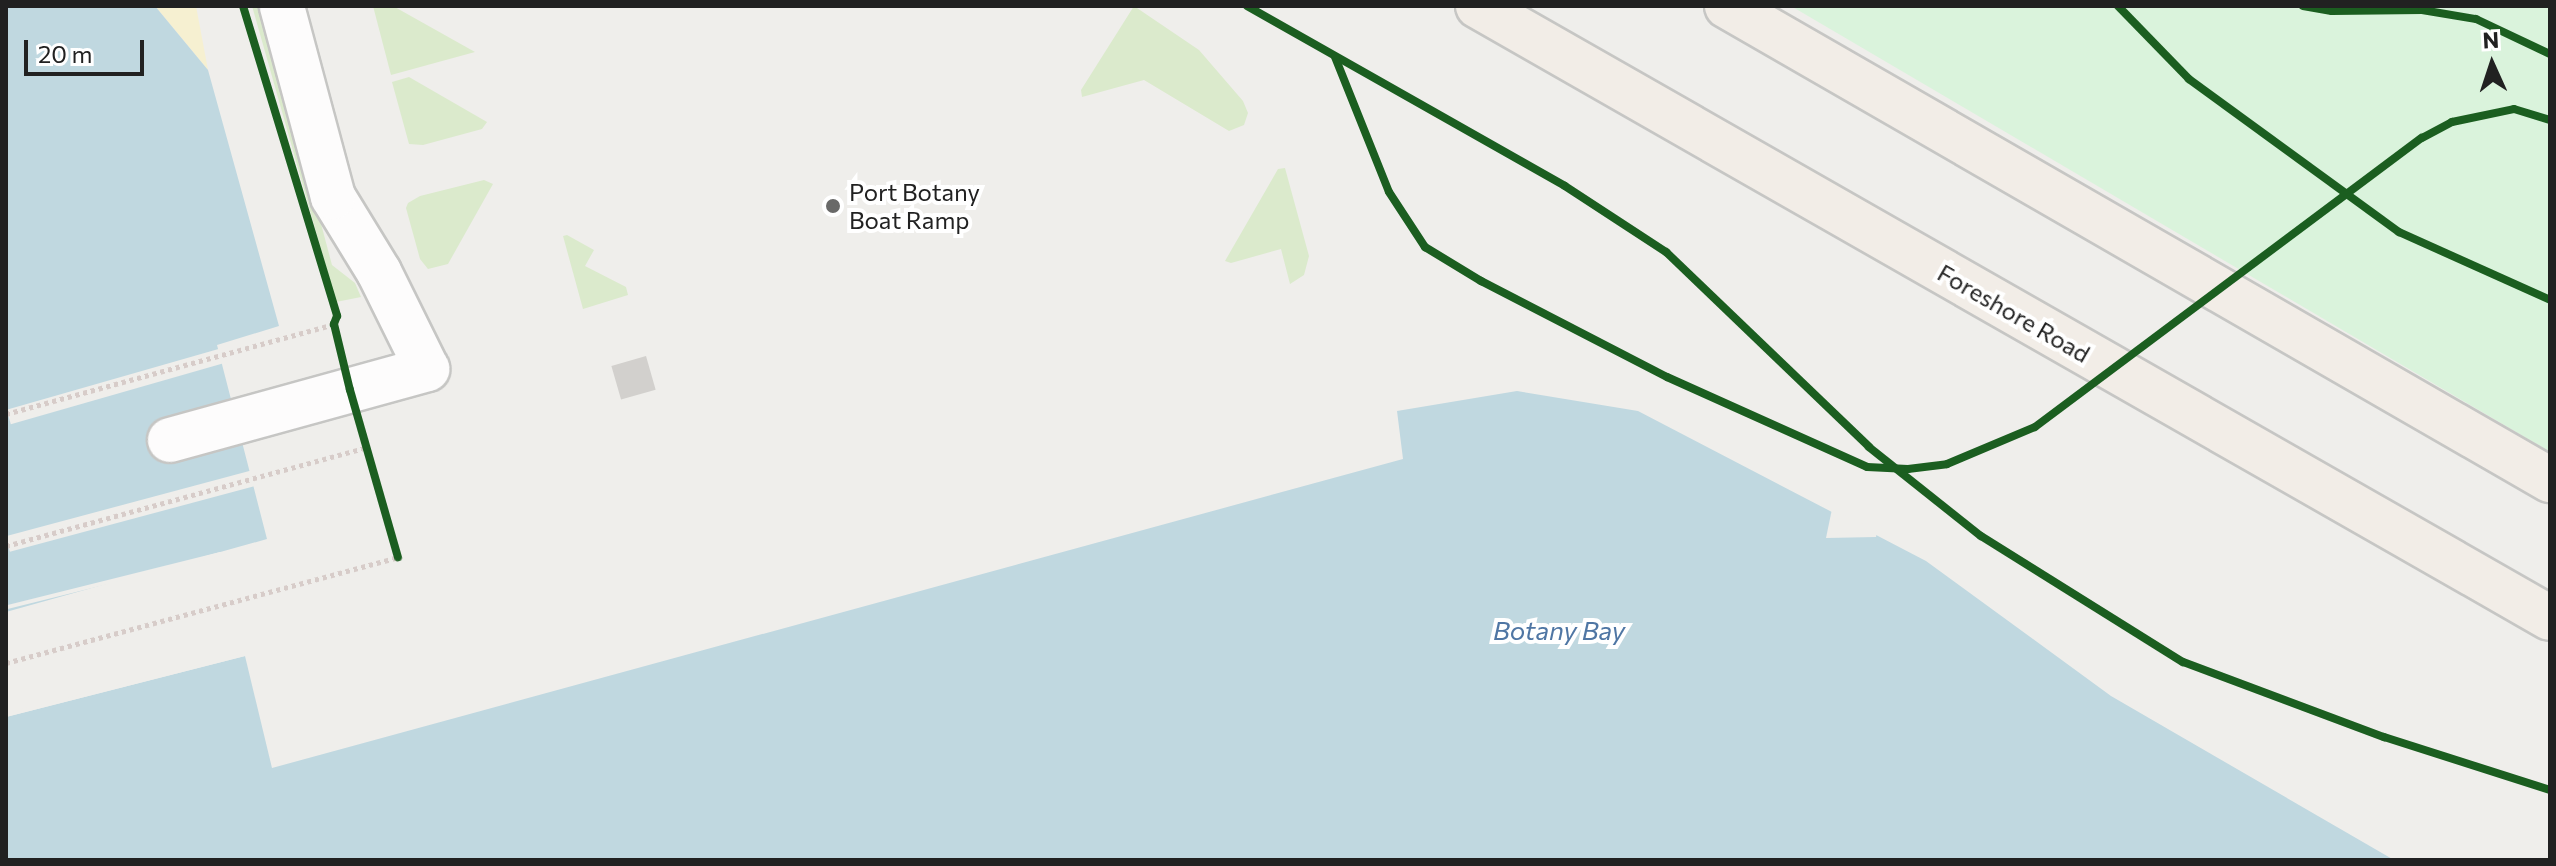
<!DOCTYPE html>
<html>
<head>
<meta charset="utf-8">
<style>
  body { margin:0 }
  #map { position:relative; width:2556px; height:866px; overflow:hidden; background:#efeeeb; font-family:Commissioner,sans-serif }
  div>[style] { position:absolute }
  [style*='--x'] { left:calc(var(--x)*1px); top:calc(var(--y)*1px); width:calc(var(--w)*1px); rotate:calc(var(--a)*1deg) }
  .grass>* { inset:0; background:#dbeacc }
  .sand>* { inset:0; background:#f6f0d1 }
  .park>* { inset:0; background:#daf3dc }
  .water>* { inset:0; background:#c0d8e0 }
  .pier>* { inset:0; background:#efeeeb; transform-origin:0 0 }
  .building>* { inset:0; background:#d2d0cd; transform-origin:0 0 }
  .path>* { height:5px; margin-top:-2.5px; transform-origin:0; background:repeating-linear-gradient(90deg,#d7ccc9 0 4px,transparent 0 8px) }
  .roads { filter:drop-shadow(2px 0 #c6c6c4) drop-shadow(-2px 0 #c6c6c4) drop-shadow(0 2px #c6c6c4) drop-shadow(0 -2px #c6c6c4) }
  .minor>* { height:44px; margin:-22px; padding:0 22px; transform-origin:22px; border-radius:22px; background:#fdfcfc }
  .major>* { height:44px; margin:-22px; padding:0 22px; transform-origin:22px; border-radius:22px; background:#f2ede7 }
  .cycleway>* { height:8px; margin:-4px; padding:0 4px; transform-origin:4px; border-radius:4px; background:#1b5e20 }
  .dots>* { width:22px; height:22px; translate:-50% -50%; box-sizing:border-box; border:4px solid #fff; border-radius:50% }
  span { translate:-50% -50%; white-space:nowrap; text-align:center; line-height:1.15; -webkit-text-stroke:8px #fff; paint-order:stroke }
  .poi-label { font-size:24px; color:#212121 }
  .left { translate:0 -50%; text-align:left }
  .street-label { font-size:24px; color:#212121 }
  .water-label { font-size:26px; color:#4f76a4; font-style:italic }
  .frame { position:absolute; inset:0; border:8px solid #212121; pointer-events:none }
  .north { position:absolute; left:2452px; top:24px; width:80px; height:80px; -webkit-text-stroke:6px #fff; paint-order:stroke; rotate:357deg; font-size:22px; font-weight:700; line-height:32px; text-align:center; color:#212121 }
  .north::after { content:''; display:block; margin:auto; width:28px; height:36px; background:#212121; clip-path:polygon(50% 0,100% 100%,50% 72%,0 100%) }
  .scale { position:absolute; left:24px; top:40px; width:120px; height:36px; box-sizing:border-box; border:4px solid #212121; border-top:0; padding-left:10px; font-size:24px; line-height:28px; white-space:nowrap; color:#212121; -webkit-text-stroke:6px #fff; paint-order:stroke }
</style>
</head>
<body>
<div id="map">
  <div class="grass">
    <div style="clip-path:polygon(252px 6px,263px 6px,332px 265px,355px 283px,361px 297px,336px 302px)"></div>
    <div style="clip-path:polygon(373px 6px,393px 6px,475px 52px,391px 75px)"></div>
    <div style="clip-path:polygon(1134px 6px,1199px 50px,1243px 101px,1248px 113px,1244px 125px,1229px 131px,1144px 80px,1082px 97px,1081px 90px)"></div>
    <div style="clip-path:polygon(409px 77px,487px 122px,482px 129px,423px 145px,409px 144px,392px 82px)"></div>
    <div style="clip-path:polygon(1285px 168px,1309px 256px,1304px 275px,1290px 284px,1281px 249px,1231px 263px,1225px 261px,1278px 169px)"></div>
    <div style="clip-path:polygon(484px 180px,493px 184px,448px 264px,428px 269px,420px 259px,406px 208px,408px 203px,420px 196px)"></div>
    <div style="clip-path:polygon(567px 235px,594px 250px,585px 266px,626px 287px,628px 295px,583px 309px,563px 236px)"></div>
  </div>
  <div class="sand">
    <div style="clip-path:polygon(155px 6px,196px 6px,208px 70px)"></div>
  </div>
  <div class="park">
    <div style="clip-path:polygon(1791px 6px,2550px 6px,2550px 452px)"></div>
  </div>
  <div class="water">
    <div style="clip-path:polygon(6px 6px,155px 6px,208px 70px,279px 326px,217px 345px,267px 539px,6px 612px)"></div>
    <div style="clip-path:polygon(1517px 391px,1638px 411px,1926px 561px,2111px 696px,2394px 860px,6px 860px,6px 717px,245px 656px,272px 768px,1403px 459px,1397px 411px)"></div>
  </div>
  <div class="pier">
    <div style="left:222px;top:348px;width:15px;height:224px;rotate:74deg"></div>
    <div style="left:253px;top:470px;width:16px;height:256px;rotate:75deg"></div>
    <div style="clip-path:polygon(1832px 509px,1877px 531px,1876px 537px,1826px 538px)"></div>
    <div style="left:220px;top:552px;width:4px;height:222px;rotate:76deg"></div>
    <div style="clip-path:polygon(244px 653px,245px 656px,6px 717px,6px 713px)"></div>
  </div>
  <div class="building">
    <div style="left:646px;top:356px;width:35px;height:36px;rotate:74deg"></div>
  </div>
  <div class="path">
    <div style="--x:2332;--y:11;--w:16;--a:-18"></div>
    <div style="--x:321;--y:263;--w:55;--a:73.2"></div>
    <div style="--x:337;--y:316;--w:9;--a:111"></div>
    <div style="--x:334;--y:324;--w:27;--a:77"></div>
    <div style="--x:6;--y:414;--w:340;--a:-15.3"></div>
    <div style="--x:6;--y:546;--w:374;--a:-15.3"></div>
    <div style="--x:6;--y:663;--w:406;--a:-15.1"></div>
    <div style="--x:398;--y:557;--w:133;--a:-105.7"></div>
  </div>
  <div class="roads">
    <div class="minor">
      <div style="--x:170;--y:440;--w:267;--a:-15.4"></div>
      <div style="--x:427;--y:369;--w:108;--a:-116.3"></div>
      <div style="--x:379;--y:272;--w:88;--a:-121.5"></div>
      <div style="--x:333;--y:197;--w:198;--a:-105"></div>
    </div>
    <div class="major">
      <div style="--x:1478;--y:6;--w:1234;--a:29.72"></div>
      <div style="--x:1727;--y:6;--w:950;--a:29.94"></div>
    </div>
  </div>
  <div class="cycleway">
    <div style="--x:243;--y:6;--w:324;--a:73.1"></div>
    <div style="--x:337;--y:316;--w:9;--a:111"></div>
    <div style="--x:334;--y:324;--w:68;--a:76.4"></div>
    <div style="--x:350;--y:390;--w:174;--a:74"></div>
    <div style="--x:1247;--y:6;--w:365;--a:29.5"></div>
    <div style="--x:1565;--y:186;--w:121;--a:33.2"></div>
    <div style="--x:1666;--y:252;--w:281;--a:43.8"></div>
    <div style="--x:1869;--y:447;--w:143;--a:38.5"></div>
    <div style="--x:1981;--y:536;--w:238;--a:32"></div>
    <div style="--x:2183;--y:662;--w:215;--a:20.5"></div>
    <div style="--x:2384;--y:737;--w:174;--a:17.7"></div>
    <div style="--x:2118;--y:6;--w:102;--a:45.8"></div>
    <div style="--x:2189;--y:79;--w:260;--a:36.1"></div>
    <div style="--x:2399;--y:232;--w:166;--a:24.2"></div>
    <div style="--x:2303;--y:6;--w:29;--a:10"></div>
    <div style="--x:2332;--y:11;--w:90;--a:-0.6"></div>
    <div style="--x:2422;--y:10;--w:55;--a:9.5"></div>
    <div style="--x:2476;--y:19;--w:82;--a:25.3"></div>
    <div style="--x:1335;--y:57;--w:145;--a:68.2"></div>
    <div style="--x:1389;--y:192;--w:66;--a:56.8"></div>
    <div style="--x:1425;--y:247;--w:66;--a:31.3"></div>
    <div style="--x:1481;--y:281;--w:209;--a:27.3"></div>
    <div style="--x:1667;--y:377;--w:219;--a:24.2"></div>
    <div style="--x:1867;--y:467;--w:41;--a:2.8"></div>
    <div style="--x:1908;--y:469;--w:39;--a:-7"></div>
    <div style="--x:1947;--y:464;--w:95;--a:-22.8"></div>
    <div style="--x:2035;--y:427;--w:483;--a:-36.8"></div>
    <div style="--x:2422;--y:138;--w:34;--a:-28"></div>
    <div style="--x:2452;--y:122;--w:63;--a:-11.8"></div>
    <div style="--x:2514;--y:109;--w:38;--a:17"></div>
  </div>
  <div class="dots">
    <div style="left:833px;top:206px;background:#696968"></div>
  </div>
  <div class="poi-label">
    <span class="left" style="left:849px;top:206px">Port Botany<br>Boat Ramp</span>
  </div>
  <div class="street-label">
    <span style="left:2014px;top:313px;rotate:30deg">Foreshore Road</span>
  </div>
  <div class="water-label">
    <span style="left:1559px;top:630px">Botany Bay</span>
  </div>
  <div class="frame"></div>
  <div class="north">N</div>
  <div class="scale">20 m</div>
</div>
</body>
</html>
